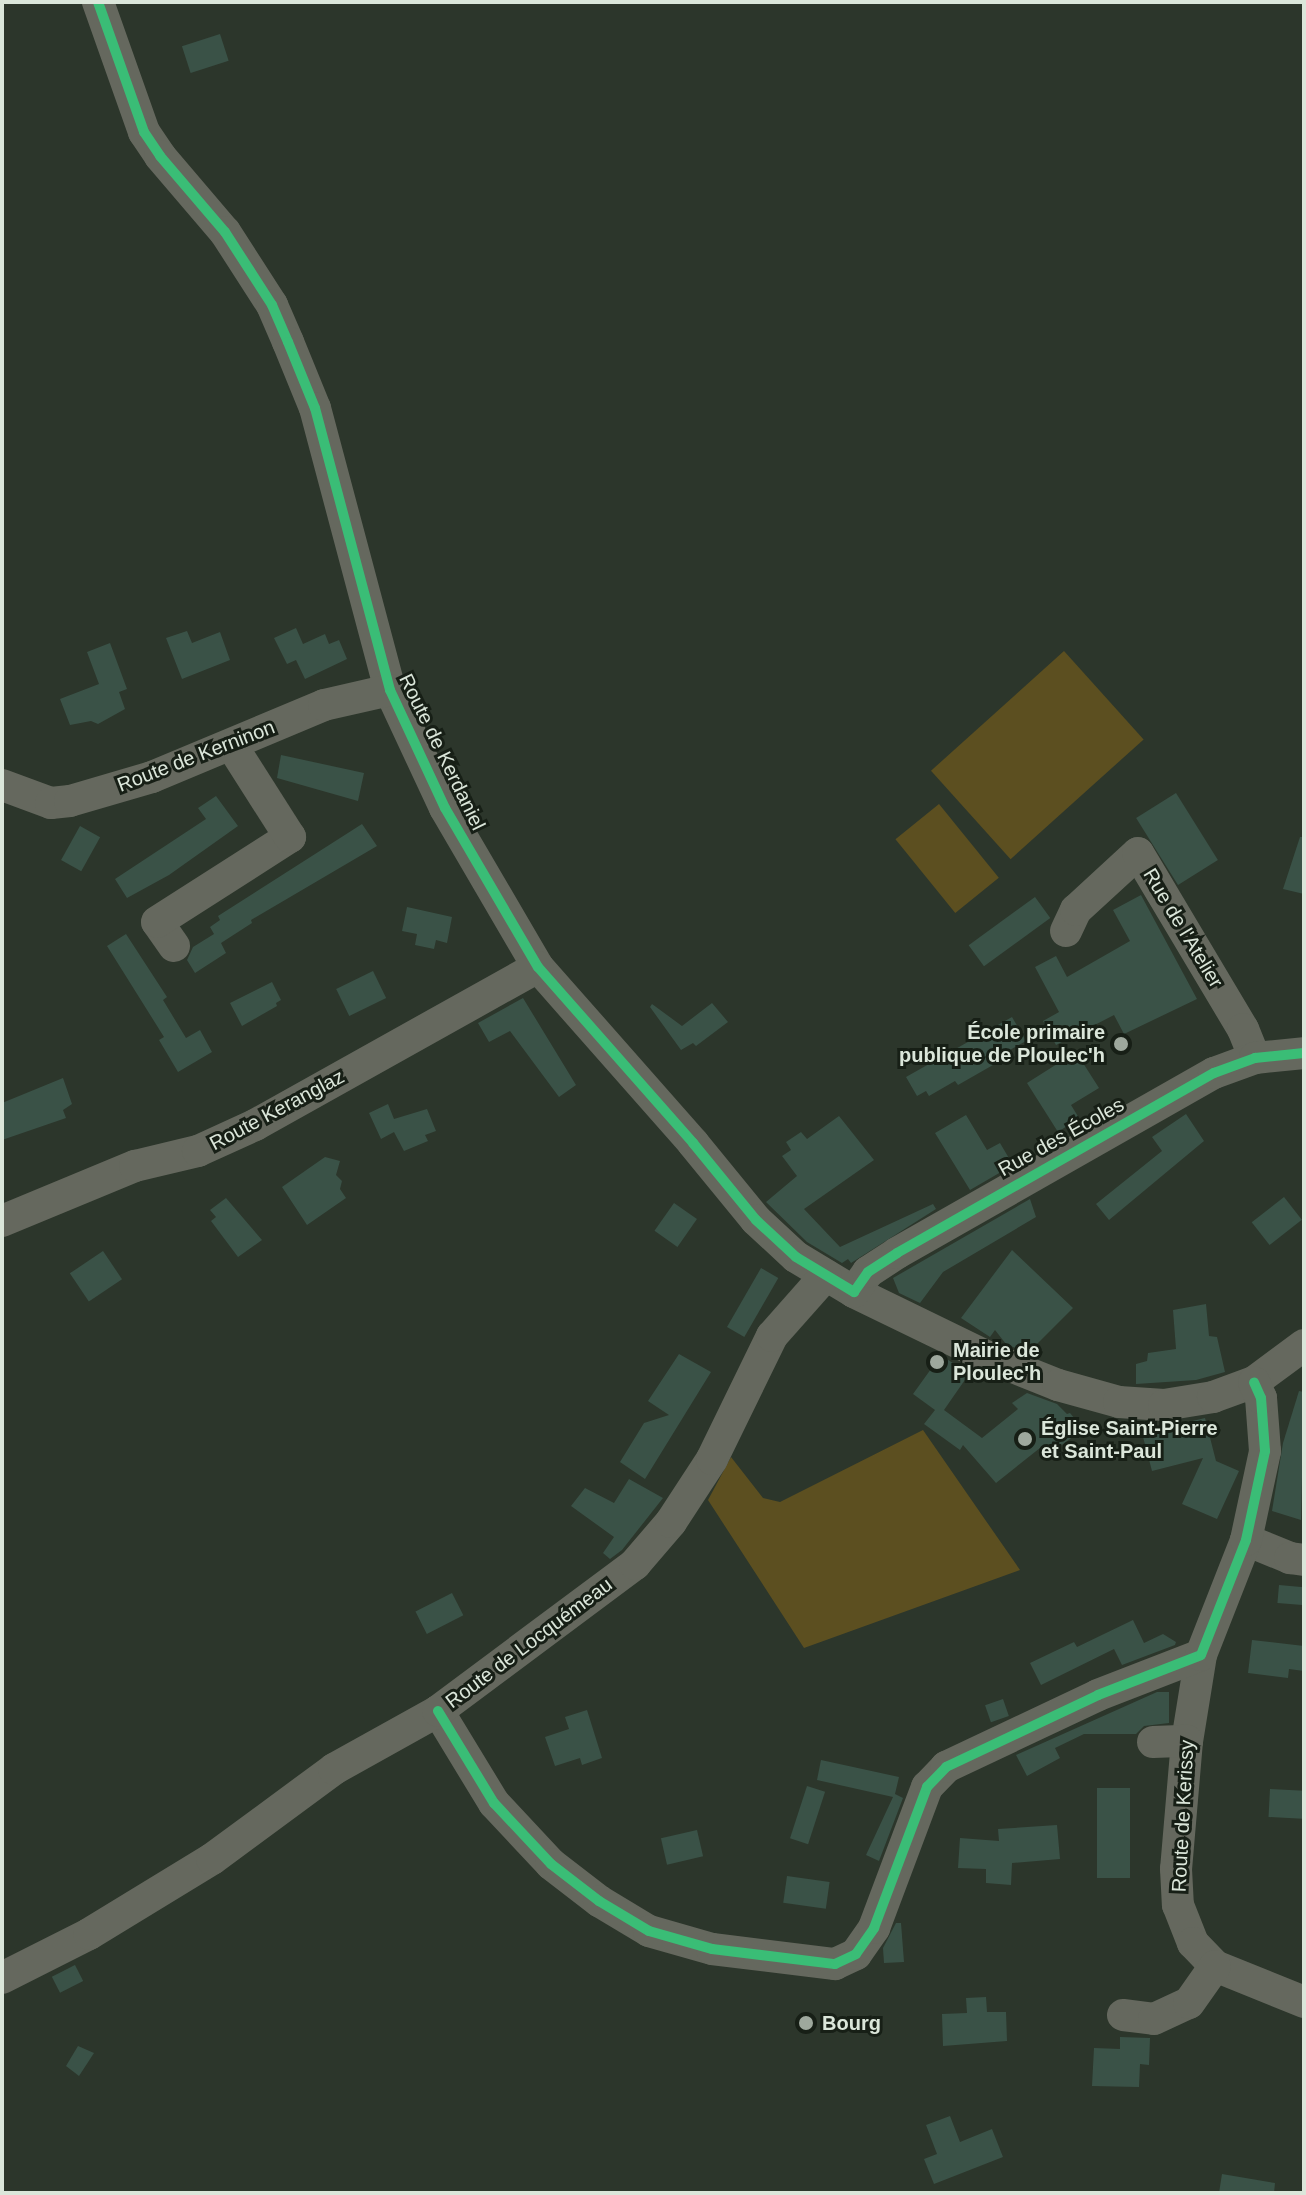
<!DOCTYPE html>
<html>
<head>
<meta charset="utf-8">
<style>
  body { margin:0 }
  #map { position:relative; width:1306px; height:2195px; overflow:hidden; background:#2c362b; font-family:Helvetica,sans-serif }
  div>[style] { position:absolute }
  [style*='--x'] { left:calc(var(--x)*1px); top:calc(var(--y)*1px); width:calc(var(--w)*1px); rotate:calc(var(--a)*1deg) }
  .green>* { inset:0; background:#5c4f20; transform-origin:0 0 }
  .building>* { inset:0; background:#3a5247; transform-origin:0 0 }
  .minor>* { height:32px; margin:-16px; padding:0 16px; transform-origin:16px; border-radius:16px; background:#65685e }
  .cycleway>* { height:10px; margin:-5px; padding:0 5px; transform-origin:5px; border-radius:5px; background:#3abd76 }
  .dots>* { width:22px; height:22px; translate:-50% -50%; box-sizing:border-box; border:4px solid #171f16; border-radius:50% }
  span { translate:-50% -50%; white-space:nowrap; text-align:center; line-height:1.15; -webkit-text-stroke:6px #171f16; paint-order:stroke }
  .street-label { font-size:20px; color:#dbe6da }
  .poi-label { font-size:20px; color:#dbe6da; font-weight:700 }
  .right { translate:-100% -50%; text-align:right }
  .left { translate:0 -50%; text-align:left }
  .frame { position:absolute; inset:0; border:4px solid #dbe6da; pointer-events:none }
</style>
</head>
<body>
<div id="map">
  <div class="green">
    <div style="left:1064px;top:651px;width:119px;height:179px;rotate:48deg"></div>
    <div style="left:939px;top:804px;width:95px;height:56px;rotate:51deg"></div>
    <div style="clip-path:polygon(923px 1430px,1020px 1570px,804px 1648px,708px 1500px,731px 1457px,763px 1498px,780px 1502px)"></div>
  </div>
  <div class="building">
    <div style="left:220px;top:34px;width:28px;height:40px;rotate:72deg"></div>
    <div style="clip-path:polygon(296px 628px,303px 644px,325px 634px,329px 644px,339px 640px,347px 659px,305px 679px,296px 660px,287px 664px,274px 638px)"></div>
    <div style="clip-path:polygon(187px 631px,192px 643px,220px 632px,230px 660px,182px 679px,166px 638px)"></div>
    <div style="clip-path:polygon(110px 643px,127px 689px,119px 692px,125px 709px,98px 724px,91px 721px,70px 725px,60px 699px,99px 684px,87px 652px)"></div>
    <div style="clip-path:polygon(281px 755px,364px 773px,358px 801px,277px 778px)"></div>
    <div style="left:1176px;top:793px;width:79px;height:47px;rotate:58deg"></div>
    <div style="clip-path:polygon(216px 796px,238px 826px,169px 875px,127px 898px,115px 879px,206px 819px,198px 808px)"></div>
    <div style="clip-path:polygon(362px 824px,377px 846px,251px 920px,252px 923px,221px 943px,226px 953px,195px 973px,187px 960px,193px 947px,214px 934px,210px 927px,220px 920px,218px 916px)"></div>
    <div style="left:80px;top:826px;width:23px;height:39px;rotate:29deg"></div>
    <div style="clip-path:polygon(1300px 837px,1304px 837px,1304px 894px,1283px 889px)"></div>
    <div style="clip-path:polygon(1141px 895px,1197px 999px,1124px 1034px,1114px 1015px,1056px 1045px,1043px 1021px,1059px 1012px,1035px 967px,1056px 956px,1067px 977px,1130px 941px,1113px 910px)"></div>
    <div style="left:1035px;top:897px;width:26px;height:82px;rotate:54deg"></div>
    <div style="clip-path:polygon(407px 907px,452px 917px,447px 943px,436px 940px,434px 949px,415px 945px,417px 934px,402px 931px)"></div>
    <div style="clip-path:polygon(126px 934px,167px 997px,163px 1000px,186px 1038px,200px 1030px,212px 1052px,178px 1072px,159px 1040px,164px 1037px,107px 946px)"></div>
    <div style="left:373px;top:971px;width:30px;height:41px;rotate:64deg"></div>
    <div style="clip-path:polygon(272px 982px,281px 1000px,276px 1003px,277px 1006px,242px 1026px,230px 1003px)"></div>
    <div style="clip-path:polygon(523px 998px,576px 1085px,559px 1097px,510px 1031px,489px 1042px,478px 1023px)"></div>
    <div style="clip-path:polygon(712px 1003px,728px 1022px,696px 1046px,693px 1043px,681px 1050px,650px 1007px,652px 1004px,682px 1026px)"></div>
    <div style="clip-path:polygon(1012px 1017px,1026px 1041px,997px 1057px,1000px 1061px,958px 1085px,955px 1081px,929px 1096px,926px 1091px,917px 1096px,906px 1077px)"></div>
    <div style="clip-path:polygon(1076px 1052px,1099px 1088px,1071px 1105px,1079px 1118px,1058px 1132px,1027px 1083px)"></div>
    <div style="clip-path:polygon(63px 1078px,72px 1104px,63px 1110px,66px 1118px,2px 1140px,2px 1103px)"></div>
    <div style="clip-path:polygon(388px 1104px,394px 1119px,427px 1109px,436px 1131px,425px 1135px,428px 1141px,404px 1151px,394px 1132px,381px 1139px,369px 1113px)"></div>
    <div style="clip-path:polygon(1186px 1114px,1204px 1141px,1109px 1220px,1096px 1204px,1162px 1151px,1152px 1137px)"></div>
    <div style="clip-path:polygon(966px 1115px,987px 1150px,1000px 1143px,1013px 1165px,970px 1190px,935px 1133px)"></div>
    <div style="clip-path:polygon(839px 1116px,874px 1160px,804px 1209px,840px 1247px,933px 1204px,936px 1209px,851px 1263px,848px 1259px,842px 1263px,807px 1242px,766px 1202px,797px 1176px,782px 1156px,791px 1150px,786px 1142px,801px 1132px,807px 1139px)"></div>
    <div style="clip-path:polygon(325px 1157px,340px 1161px,336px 1175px,342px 1181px,340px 1189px,346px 1198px,307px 1225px,282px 1187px)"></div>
    <div style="left:1284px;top:1197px;width:29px;height:41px;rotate:52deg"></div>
    <div style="clip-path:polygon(226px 1198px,262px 1240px,238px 1257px,211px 1221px,216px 1217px,210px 1210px)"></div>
    <div style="clip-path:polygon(1030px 1199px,1036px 1217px,943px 1272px,920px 1303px,899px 1293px,893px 1278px)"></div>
    <div style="left:674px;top:1203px;width:28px;height:34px;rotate:35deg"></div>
    <div style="clip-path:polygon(1012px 1250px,1073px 1308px,1028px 1353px,1006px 1344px,995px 1330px,990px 1337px,961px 1318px)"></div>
    <div style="left:103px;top:1251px;width:34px;height:40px;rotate:56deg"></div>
    <div style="left:761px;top:1268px;width:20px;height:68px;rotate:30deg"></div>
    <div style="clip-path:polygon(1206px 1304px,1209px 1336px,1217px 1337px,1225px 1372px,1196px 1380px,1136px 1384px,1136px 1364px,1147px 1361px,1148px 1353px,1176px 1349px,1173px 1310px)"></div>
    <div style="clip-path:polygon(679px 1354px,711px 1372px,645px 1479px,620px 1462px,644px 1423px,669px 1415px,648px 1401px)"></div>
    <div style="clip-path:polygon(941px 1355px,969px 1374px,944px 1410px,982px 1438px,1018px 1409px,1012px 1403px,1027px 1393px,1057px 1404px,1067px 1414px,1070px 1413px,1080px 1425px,1074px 1430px,1078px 1433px,1051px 1453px,1045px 1444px,996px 1483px,963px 1445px,960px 1450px,924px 1424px,935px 1410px,913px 1394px)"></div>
    <div style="clip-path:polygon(1299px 1391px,1304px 1392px,1301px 1520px,1272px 1511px,1283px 1443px)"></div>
    <div style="clip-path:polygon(1205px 1418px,1216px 1461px,1239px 1471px,1217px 1519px,1182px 1504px,1203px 1458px,1152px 1471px,1142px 1433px)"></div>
    <div style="clip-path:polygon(629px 1479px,663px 1498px,622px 1550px,610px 1559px,603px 1553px,614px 1537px,571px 1506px,585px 1488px,614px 1503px)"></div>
    <div style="left:1279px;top:1585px;width:25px;height:18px;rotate:5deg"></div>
    <div style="left:452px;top:1593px;width:25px;height:41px;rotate:63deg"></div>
    <div style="clip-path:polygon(1133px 1620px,1144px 1643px,1163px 1634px,1176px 1642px,1175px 1645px,1122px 1665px,1114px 1649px,1041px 1685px,1030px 1663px,1074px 1642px,1077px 1647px)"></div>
    <div style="clip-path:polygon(1252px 1640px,1304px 1646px,1304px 1671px,1289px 1669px,1288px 1678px,1248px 1673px)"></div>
    <div style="clip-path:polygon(1157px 1692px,1169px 1692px,1169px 1723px,1144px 1726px,1136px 1734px,1084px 1734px,1055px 1748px,1060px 1758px,1027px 1776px,1016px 1755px)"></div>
    <div style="left:1003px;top:1699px;width:18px;height:19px;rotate:71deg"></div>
    <div style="clip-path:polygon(587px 1710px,602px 1758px,582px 1765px,580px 1758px,555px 1766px,545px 1737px,569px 1729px,565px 1717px)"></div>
    <div style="clip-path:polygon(821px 1760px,899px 1777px,895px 1794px,903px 1798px,879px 1861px,866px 1855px,893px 1797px,817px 1780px)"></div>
    <div style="left:807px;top:1786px;width:19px;height:55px;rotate:18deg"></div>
    <div style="left:1097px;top:1788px;width:33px;height:90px"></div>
    <div style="left:1270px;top:1789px;width:34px;height:28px;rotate:3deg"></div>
    <div style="clip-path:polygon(1057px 1825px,1060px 1859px,1012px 1863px,1011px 1885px,986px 1883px,986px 1869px,958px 1868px,960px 1838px,999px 1841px,998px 1829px)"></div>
    <div style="left:697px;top:1830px;width:27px;height:37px;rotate:77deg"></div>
    <div style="left:787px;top:1876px;width:43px;height:27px;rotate:8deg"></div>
    <div style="clip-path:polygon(896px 1923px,901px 1923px,904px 1962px,884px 1963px,883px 1948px)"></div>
    <div style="left:75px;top:1965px;width:18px;height:26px;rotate:63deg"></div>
    <div style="clip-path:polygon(986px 1997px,987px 2012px,1006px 2012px,1007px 2041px,943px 2046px,942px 2014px,967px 2013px,966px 1998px)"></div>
    <div style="clip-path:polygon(1120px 2037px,1150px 2038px,1149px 2065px,1140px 2064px,1139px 2087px,1092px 2086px,1094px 2048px,1120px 2049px)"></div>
    <div style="clip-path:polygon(78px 2046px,94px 2053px,79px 2076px,66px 2066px)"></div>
    <div style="clip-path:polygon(950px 2116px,960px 2142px,992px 2129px,1003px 2157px,934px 2184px,924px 2159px,937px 2154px,926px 2125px)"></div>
    <div style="clip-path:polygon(1222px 2174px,1275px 2183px,1274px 2193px,1219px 2193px)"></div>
  </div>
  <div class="minor">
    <div style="--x:98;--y:2;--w:138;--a:70.5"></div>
    <div style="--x:144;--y:132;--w:29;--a:56"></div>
    <div style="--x:160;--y:156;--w:100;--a:49.5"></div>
    <div style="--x:225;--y:232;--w:87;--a:57.2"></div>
    <div style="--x:272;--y:305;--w:40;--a:66.6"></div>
    <div style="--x:288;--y:342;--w:71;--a:67.8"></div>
    <div style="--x:315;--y:408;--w:292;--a:75.1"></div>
    <div style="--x:390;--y:690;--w:130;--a:65"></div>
    <div style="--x:445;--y:808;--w:184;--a:59.7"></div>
    <div style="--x:538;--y:967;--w:235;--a:48.6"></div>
    <div style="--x:693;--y:1143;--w:99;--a:50.7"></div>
    <div style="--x:756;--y:1220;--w:54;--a:42.8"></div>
    <div style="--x:796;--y:1257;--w:68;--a:31.1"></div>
    <div style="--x:854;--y:1292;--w:149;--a:25.9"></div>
    <div style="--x:988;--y:1357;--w:75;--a:21.8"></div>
    <div style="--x:1058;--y:1385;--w:63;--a:15.6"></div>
    <div style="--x:1119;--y:1402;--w:45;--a:3.8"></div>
    <div style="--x:1164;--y:1405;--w:50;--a:-9.3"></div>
    <div style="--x:1213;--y:1397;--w:44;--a:-20.1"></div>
    <div style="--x:1254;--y:1382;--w:62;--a:-36.5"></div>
    <div style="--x:2;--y:785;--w:52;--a:20.2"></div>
    <div style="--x:51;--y:803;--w:19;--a:-6"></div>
    <div style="--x:70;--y:801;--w:85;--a:-16.3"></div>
    <div style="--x:152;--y:777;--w:186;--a:-22.7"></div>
    <div style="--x:324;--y:705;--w:68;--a:-12.8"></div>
    <div style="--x:1066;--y:931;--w:23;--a:-65"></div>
    <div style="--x:1076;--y:910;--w:84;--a:-42.6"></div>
    <div style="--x:1138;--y:853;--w:205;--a:59.2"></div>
    <div style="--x:1243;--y:1029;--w:31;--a:68"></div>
    <div style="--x:174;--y:946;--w:29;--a:-125"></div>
    <div style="--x:157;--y:922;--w:158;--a:-32.6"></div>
    <div style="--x:290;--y:837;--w:108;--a:-122.5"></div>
    <div style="--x:2;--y:1221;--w:144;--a:-22.5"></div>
    <div style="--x:135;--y:1166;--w:65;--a:-13.4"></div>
    <div style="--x:198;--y:1151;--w:63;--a:-24.5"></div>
    <div style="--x:255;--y:1125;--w:324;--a:-29.2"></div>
    <div style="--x:854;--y:1292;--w:24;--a:-55"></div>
    <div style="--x:868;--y:1272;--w:35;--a:-33"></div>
    <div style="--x:897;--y:1253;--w:365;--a:-29.6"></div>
    <div style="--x:1214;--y:1073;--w:44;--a:-20.1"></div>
    <div style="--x:1255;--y:1058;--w:49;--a:-5.8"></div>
    <div style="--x:1246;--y:1540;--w:48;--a:22.2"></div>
    <div style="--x:1290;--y:1558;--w:14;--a:8"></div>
    <div style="--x:1201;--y:1655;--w:87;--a:99.2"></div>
    <div style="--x:1187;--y:1741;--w:128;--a:94.9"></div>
    <div style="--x:1176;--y:1869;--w:36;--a:87"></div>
    <div style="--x:1178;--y:1905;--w:41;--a:68.5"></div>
    <div style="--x:1193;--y:1943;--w:32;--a:46"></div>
    <div style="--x:1215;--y:1966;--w:96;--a:22"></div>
    <div style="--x:438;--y:1711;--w:108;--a:58.7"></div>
    <div style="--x:494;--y:1803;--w:83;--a:46.9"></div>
    <div style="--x:551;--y:1864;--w:61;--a:37.6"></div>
    <div style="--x:599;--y:1901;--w:58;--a:31"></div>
    <div style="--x:649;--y:1931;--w:66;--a:15.9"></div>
    <div style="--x:712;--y:1949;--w:124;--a:7"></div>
    <div style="--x:835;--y:1964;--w:23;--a:-25"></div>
    <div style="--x:856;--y:1954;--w:32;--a:-55"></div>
    <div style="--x:874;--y:1928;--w:151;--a:-69.4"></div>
    <div style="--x:927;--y:1787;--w:28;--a:-46"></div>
    <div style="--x:946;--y:1767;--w:168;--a:-25.3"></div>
    <div style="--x:1098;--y:1695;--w:110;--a:-21.2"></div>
    <div style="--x:1201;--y:1655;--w:123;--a:-68.6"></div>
    <div style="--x:1246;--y:1540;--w:91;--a:-77.9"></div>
    <div style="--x:1265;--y:1451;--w:53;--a:-94.3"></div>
    <div style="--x:1261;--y:1398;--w:17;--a:-114"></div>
    <div style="--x:1153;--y:1742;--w:34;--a:-2"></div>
    <div style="--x:2;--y:1978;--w:97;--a:-26.8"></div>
    <div style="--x:89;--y:1934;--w:144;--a:-31.4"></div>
    <div style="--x:212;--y:1859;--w:152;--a:-36.4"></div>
    <div style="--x:334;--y:1769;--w:119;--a:-29.1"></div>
    <div style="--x:438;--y:1711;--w:246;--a:-36.7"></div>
    <div style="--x:635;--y:1564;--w:55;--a:-49.4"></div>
    <div style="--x:671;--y:1522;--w:75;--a:-56.9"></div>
    <div style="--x:712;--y:1459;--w:137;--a:-64"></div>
    <div style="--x:772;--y:1336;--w:81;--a:-48.5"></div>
    <div style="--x:1123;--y:2015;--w:31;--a:7"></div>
    <div style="--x:1154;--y:2019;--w:38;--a:-25"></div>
    <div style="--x:1189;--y:2003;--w:45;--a:-54.9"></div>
  </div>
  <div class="cycleway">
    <div style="--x:98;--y:2;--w:138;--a:70.5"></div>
    <div style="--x:144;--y:132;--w:29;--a:56"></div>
    <div style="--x:160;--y:156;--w:100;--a:49.5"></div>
    <div style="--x:225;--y:232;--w:87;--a:57.2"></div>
    <div style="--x:272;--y:305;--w:40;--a:66.6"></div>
    <div style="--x:288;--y:342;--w:71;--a:67.8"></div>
    <div style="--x:315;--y:408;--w:292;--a:75.1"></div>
    <div style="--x:390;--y:690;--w:130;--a:65"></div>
    <div style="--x:445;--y:808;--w:184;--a:59.7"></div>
    <div style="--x:538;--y:967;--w:235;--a:48.6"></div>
    <div style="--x:693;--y:1143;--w:99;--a:50.7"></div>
    <div style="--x:756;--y:1220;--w:54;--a:42.8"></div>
    <div style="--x:796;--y:1257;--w:68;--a:31.1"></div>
    <div style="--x:854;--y:1292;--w:24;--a:-55"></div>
    <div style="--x:868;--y:1272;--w:35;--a:-33"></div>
    <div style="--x:897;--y:1253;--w:365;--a:-29.6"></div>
    <div style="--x:1214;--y:1073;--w:44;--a:-20.1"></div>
    <div style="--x:1255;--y:1058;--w:49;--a:-5.8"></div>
    <div style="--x:438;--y:1711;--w:108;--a:58.7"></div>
    <div style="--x:494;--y:1803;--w:83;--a:46.9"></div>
    <div style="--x:551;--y:1864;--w:61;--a:37.6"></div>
    <div style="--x:599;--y:1901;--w:58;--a:31"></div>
    <div style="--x:649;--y:1931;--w:66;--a:15.9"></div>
    <div style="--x:712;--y:1949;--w:124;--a:7"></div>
    <div style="--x:835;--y:1964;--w:23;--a:-25"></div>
    <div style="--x:856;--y:1954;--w:32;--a:-55"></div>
    <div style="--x:874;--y:1928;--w:151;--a:-69.4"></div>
    <div style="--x:927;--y:1787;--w:28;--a:-46"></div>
    <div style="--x:946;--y:1767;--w:168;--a:-25.3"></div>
    <div style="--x:1098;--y:1695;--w:110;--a:-21.2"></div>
    <div style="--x:1201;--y:1655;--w:123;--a:-68.6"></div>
    <div style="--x:1246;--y:1540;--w:91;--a:-77.9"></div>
    <div style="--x:1265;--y:1451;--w:53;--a:-94.3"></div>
    <div style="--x:1261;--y:1398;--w:17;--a:-114"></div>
  </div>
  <div class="dots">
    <div style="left:1121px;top:1044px;background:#9ea89d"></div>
    <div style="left:937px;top:1362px;background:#9ea89d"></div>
    <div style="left:1025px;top:1439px;background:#9ea89d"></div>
    <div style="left:806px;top:2023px;background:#9ea89d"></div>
  </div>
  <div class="street-label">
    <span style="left:442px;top:752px;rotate:64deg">Route de Kerdaniel</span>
    <span style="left:196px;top:756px;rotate:-21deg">Route de Kerninon</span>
    <span style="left:1183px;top:928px;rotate:59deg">Rue de l'Atelier</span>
    <span style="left:277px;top:1110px;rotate:-28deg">Route Keranglaz</span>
    <span style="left:1061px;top:1137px;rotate:-29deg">Rue des Écoles</span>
    <span style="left:529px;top:1643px;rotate:-37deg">Route de Locquémeau</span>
    <span style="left:1183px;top:1816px;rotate:-87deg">Route de Kerissy</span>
  </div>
  <div class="poi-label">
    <span class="right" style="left:1105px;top:1044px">École primaire<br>publique de Ploulec'h</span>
    <span class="left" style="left:953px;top:1362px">Mairie de<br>Ploulec'h</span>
    <span class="left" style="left:1041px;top:1440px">Église Saint-Pierre<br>et Saint-Paul</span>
    <span class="left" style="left:822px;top:2023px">Bourg</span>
  </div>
  <div class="frame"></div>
</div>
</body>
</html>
